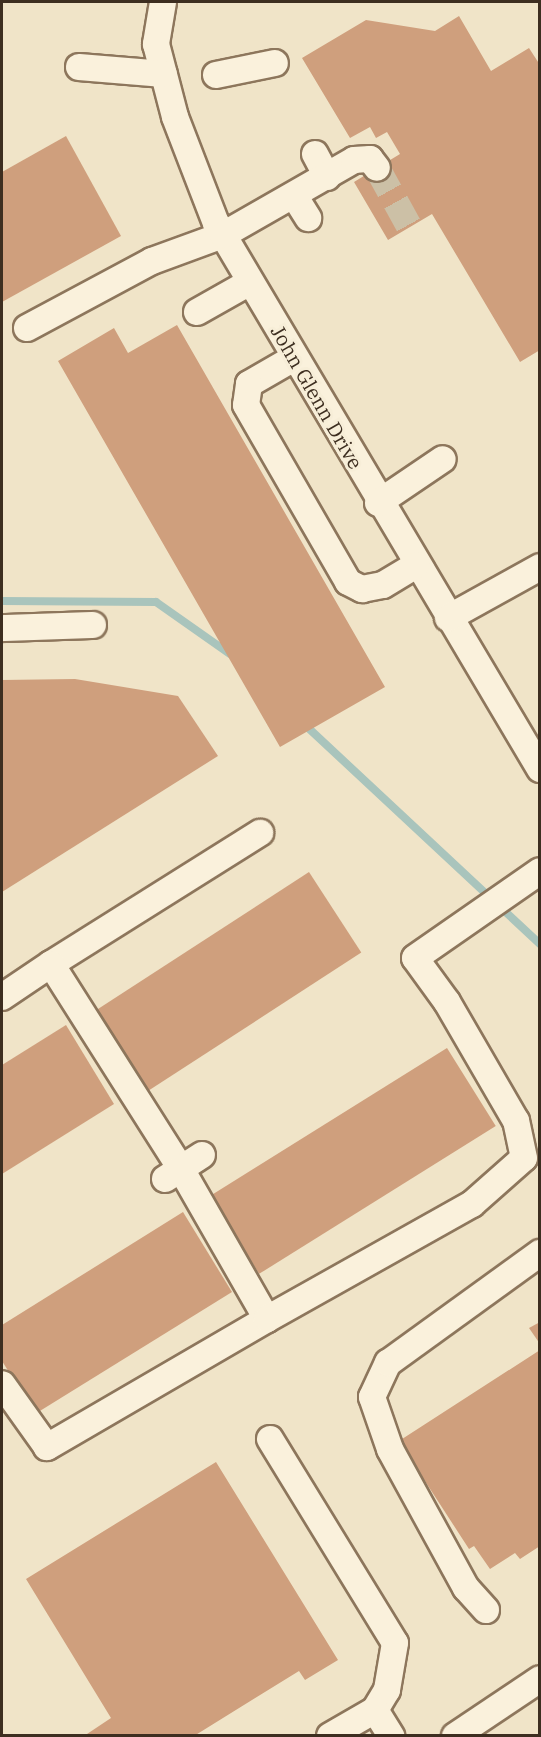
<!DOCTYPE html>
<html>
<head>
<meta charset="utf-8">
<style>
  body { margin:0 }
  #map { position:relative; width:541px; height:1737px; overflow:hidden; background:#f0e4c8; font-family:"IBM Plex Serif",serif }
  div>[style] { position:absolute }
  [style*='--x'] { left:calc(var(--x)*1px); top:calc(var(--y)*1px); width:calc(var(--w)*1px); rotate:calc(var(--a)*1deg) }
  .stream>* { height:8px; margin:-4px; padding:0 4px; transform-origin:4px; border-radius:4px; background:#a9c4bc }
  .building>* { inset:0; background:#cf9f7d; transform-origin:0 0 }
  .minor-tunnel>* { height:26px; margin-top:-13px; transform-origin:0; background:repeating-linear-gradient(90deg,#ccc0a6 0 26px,transparent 0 39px) }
  .roads { filter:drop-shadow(2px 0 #8d765c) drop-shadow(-2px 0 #8d765c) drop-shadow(0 2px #8d765c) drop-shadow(0 -2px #8d765c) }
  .minor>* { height:26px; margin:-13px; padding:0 13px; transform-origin:13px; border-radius:13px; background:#faf1dc }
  span { translate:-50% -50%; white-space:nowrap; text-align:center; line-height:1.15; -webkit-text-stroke:6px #f7eed8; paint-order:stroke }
  .street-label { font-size:20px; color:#3d2e20 }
  .frame { position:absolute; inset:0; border:3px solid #3d2e20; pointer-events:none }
</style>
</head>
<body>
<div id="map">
  <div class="stream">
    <div style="--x:2;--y:601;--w:154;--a:0.4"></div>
    <div style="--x:156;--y:602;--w:90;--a:35.1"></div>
    <div style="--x:304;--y:724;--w:323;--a:43"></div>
  </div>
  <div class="building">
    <div style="clip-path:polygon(459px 16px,491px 71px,529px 48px,540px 65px,540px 350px,520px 362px,432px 214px,388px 240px,354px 182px,400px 154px,387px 132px,376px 138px,370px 127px,350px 138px,302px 58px,366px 20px,435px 31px)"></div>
    <div style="clip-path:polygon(66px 136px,121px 236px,2px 302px,2px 172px)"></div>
    <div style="clip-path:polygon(177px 325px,385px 687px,280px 747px,58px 361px,114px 328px,128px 353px)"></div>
    <div style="clip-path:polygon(75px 679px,178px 696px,218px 756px,2px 892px,2px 680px)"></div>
    <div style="left:309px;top:872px;width:96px;height:253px;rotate:57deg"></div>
    <div style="clip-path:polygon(66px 1025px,114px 1104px,2px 1174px,2px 1065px)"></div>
    <div style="left:447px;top:1048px;width:92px;height:279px;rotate:58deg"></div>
    <div style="clip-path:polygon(183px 1212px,232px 1292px,35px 1414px,2px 1361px,2px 1325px)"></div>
    <div style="clip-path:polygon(540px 1322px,540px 1344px,529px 1328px)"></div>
    <div style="clip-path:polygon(540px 1350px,540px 1546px,520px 1559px,515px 1553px,490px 1569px,474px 1546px,469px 1549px,399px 1441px)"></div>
    <div style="clip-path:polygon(216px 1462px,338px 1660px,305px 1680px,299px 1671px,194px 1736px,84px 1736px,111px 1718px,26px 1579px)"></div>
  </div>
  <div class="minor-tunnel">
    <div style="--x:377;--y:168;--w:68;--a:61.2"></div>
  </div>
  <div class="roads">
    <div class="minor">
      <div style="--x:163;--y:2;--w:43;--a:99.5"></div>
      <div style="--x:156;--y:44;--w:75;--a:75.4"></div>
      <div style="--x:175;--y:117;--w:114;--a:68.9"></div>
      <div style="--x:216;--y:223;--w:635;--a:59.31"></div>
      <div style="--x:79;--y:67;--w:85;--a:4.7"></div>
      <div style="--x:216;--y:75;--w:60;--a:-11.5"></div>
      <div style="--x:315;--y:154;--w:26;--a:62"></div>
      <div style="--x:295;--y:197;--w:25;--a:58"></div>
      <div style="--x:197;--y:312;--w:61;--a:-29.5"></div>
      <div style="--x:27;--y:328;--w:142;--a:-28.2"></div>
      <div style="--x:152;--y:261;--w:76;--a:-20.1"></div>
      <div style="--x:223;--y:235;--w:151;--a:-29.8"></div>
      <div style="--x:354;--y:160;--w:16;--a:-4"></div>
      <div style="--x:370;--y:159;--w:11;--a:52"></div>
      <div style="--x:294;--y:358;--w:52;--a:150"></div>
      <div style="--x:249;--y:384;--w:21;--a:98"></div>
      <div style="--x:246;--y:405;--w:204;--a:60"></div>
      <div style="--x:348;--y:582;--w:16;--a:27"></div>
      <div style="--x:362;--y:589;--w:21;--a:-11"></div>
      <div style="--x:383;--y:585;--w:39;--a:-31"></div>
      <div style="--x:378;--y:503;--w:78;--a:-34.1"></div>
      <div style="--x:448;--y:618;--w:105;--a:-29"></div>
      <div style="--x:2;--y:628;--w:91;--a:-1.9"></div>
      <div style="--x:51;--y:964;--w:247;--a:-32.1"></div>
      <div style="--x:2;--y:997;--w:59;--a:-34"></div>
      <div style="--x:51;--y:964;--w:243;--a:57.6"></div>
      <div style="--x:181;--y:1169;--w:173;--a:60.2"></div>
      <div style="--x:267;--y:1319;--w:255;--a:149.8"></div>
      <div style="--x:47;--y:1447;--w:77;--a:-125.5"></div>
      <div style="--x:165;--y:1179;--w:44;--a:-33"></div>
      <div style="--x:267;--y:1319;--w:235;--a:-29.3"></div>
      <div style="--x:472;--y:1204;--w:69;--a:-41.5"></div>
      <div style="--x:524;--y:1158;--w:38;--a:-102"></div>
      <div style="--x:516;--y:1121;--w:138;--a:-120.1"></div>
      <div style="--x:447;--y:1002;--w:54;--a:-126"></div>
      <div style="--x:415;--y:958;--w:152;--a:-34.8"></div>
      <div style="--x:270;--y:1439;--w:239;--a:58.5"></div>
      <div style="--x:395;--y:1643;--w:48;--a:99.7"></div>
      <div style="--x:387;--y:1690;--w:23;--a:121"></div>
      <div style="--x:375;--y:1710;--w:52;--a:150"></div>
      <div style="--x:486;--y:1610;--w:30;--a:-132"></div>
      <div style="--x:466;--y:1588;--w:158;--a:-118.7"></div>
      <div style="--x:390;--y:1449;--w:55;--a:-109.1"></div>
      <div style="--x:372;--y:1397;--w:38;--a:-65"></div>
      <div style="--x:388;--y:1363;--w:188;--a:-35.9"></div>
      <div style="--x:375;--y:1710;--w:31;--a:58"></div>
      <div style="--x:455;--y:1736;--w:102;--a:-33.8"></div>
    </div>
  </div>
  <div class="street-label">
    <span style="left:317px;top:397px;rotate:60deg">John Glenn Drive</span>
  </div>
  <div class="frame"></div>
</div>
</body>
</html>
